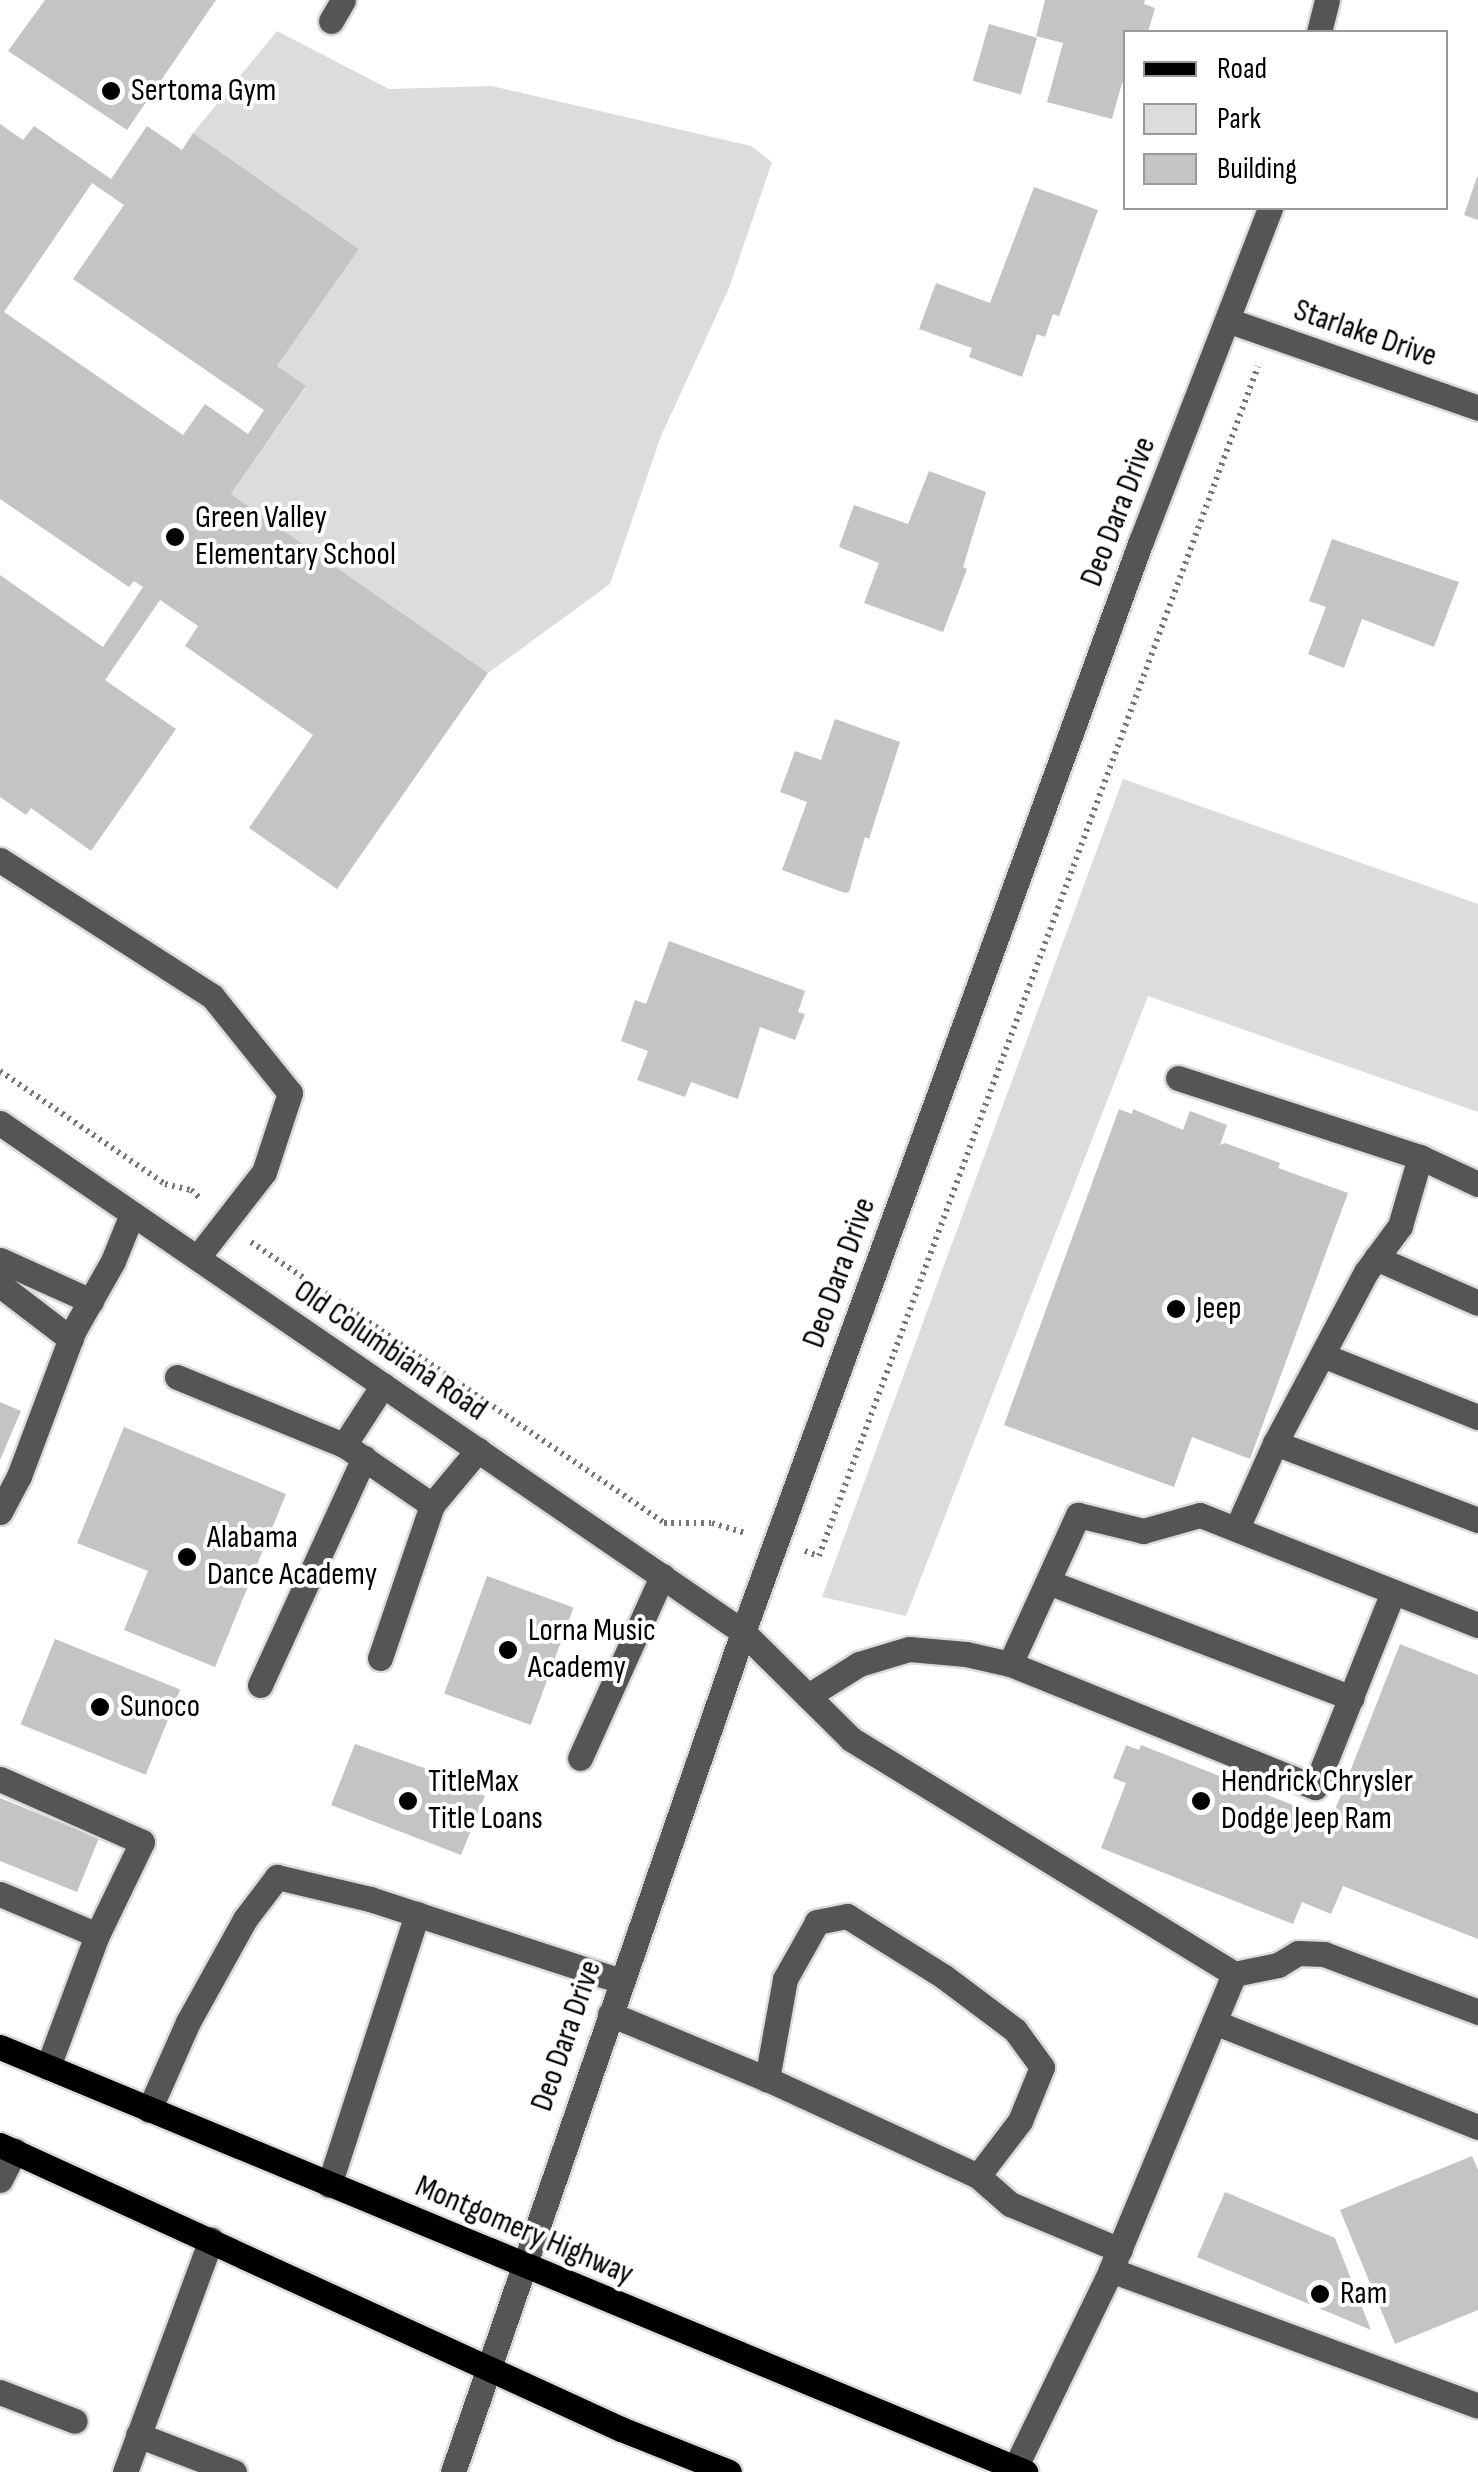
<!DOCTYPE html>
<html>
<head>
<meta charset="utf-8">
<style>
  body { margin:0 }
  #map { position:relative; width:1478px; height:2472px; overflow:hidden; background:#fff; font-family:"Sofia Sans Condensed",sans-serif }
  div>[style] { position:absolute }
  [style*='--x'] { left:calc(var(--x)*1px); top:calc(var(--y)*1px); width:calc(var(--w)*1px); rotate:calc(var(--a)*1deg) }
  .green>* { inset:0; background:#dcdcdc }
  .building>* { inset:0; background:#c4c4c4; transform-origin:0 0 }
  .path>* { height:6px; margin-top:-3px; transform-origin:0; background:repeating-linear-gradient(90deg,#777 0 2.5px,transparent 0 7.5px) }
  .roads { filter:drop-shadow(2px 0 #dbdbdb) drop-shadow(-2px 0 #dbdbdb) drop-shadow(0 2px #dbdbdb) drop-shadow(0 -2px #dbdbdb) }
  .minor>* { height:25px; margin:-12.5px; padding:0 12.5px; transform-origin:12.5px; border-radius:12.5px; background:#555 }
  .major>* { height:25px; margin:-12.5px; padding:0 12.5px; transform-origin:12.5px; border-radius:12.5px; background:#000 }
  .dots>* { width:28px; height:28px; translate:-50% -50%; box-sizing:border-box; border:5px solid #fff; border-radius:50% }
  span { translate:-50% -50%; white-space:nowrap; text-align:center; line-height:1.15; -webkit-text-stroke:8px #fff; paint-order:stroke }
  .poi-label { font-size:32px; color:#000 }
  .left { translate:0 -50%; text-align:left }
  .street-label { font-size:32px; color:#000 }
  .legend { position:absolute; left:1123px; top:30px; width:325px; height:180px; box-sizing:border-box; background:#fff; border:2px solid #999; margin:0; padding:12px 18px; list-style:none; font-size:30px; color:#000 }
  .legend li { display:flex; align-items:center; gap:20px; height:50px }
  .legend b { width:50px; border:2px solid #999 }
</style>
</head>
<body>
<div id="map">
  <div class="green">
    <div style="clip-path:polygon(277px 31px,389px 89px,492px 86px,751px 146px,772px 162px,729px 288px,661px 436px,610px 584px,488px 673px,231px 494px,306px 387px,277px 366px,359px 249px,193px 133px)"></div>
    <div style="clip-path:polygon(1123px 779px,1478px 904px,1478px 1112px,1148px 996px,906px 1616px,822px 1597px)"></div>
  </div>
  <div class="building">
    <div style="clip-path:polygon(45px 0,216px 0,127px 130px,8px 51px)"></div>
    <div style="clip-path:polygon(1045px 0,1145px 0,1144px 4px,1155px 8px,1148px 32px,1126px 32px,1126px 84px,1122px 83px,1112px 119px,1047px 102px,1063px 43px,1036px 36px)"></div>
    <div style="left:989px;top:24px;width:50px;height:59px;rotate:16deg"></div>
    <div style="clip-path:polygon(evenodd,0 124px,23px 140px,34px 126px,111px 179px,147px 126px,182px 150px,193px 133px,359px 249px,277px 366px,306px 386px,231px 494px,488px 673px,337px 889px,249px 828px,313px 735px,185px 646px,198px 626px,160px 600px,105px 680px,176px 729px,91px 851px,31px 808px,26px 815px,0 797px,0 575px,103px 647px,143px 587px,134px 581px,129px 587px,0 499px,0 124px,92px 183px,124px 205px,73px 279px,264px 410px,248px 434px,205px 404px,183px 435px,4px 312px,92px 183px)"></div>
    <div style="clip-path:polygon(1477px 177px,1478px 177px,1478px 220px,1464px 215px)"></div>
    <div style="clip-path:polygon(1034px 187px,1098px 210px,1059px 316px,1053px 314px,1045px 337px,1037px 334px,1022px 377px,969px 357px,972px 348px,919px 329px,936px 283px,990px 303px)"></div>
    <div style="clip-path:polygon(929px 471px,986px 492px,963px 567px,967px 569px,943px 632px,864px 603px,879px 563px,839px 547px,854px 505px,908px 524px)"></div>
    <div style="clip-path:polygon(1332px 539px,1459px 582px,1434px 647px,1362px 619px,1344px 668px,1308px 654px,1326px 607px,1309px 601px)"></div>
    <div style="clip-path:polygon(835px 719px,900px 742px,869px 839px,865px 837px,849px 892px,845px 893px,782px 870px,807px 802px,780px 792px,795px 751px,821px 760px)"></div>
    <div style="clip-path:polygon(669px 941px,805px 991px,798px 1012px,805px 1014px,795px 1040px,760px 1027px,738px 1099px,691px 1082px,685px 1097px,637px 1080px,648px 1051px,621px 1041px,635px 1000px,646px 1004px)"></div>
    <div style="clip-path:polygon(1119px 1109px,1132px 1114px,1133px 1109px,1183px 1130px,1190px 1111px,1227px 1125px,1220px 1145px,1225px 1143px,1280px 1163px,1278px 1168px,1348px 1193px,1250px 1459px,1192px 1437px,1174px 1487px,1004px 1425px)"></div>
    <div style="clip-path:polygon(0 1402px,21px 1411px,0 1460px)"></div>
    <div style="clip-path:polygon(124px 1427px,286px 1494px,215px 1667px,124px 1630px,148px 1571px,77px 1543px)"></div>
    <div style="left:487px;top:1576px;width:92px;height:125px;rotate:20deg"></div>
    <div style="left:55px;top:1639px;width:135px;height:92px;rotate:22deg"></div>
    <div style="clip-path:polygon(1400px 1644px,1478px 1675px,1478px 1939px,1343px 1886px,1331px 1914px,1302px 1902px,1293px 1924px,1101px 1848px,1126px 1783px,1113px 1778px,1126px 1745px,1139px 1750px,1141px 1745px,1331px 1820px)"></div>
    <div style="clip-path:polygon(355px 1744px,427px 1769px,485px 1796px,461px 1855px,331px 1805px)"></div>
    <div style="clip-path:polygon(0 1798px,99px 1838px,77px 1892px,0 1861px)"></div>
    <div style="clip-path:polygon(1472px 2156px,1478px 2170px,1478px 2310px,1395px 2344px,1340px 2210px)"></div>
    <div style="clip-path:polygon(1225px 2192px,1335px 2238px,1371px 2330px,1197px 2257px)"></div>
  </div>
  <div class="path">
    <div style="--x:0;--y:1071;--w:200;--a:34.4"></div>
    <div style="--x:165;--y:1184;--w:27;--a:13"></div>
    <div style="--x:191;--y:1190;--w:12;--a:42"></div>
    <div style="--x:251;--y:1242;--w:500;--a:34.2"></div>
    <div style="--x:664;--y:1523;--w:48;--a:0"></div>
    <div style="--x:712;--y:1523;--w:34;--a:17"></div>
    <div style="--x:805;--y:1551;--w:15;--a:20"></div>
    <div style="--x:819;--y:1556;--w:1268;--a:-69.75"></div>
  </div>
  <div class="roads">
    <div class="minor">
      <div style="--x:331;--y:21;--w:24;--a:-60"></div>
      <div style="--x:1319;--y:32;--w:33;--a:-76"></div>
      <div style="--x:1230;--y:321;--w:263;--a:19.3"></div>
      <div style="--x:0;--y:860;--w:252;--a:32.7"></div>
      <div style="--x:212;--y:996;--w:124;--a:51.2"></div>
      <div style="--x:290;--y:1093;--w:83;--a:108.2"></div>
      <div style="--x:264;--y:1172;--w:109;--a:127.9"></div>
      <div style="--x:1178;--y:1078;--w:255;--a:18.1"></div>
      <div style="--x:1420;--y:1157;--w:72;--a:106.2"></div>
      <div style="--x:1400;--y:1226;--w:57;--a:126.5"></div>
      <div style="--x:1366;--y:1272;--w:194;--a:118"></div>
      <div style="--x:1275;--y:1443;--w:93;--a:114.1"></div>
      <div style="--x:0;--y:1123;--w:901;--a:34.41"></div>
      <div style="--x:743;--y:1632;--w:152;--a:44.7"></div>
      <div style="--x:851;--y:1739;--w:449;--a:31.5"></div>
      <div style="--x:1234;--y:1974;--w:321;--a:112.6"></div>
      <div style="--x:1420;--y:1157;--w:64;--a:25"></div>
      <div style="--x:1376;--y:1258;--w:111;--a:23.8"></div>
      <div style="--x:0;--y:1260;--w:100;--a:24.3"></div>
      <div style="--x:0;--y:1285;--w:89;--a:37.3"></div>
      <div style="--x:1322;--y:1355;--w:168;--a:21.7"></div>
      <div style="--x:177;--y:1377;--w:180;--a:22.2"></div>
      <div style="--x:383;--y:1385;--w:72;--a:123"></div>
      <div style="--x:344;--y:1445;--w:107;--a:34.3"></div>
      <div style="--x:1275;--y:1443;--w:217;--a:20.8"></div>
      <div style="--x:0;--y:1512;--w:41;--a:-62.2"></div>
      <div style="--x:19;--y:1476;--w:156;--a:-69.4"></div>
      <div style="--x:74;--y:1330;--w:79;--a:-60.5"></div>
      <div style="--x:113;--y:1261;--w:51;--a:-68"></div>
      <div style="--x:1048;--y:1582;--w:325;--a:20.9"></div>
      <div style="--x:380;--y:1658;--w:162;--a:-71.2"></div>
      <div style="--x:432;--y:1505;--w:72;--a:-50.1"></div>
      <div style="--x:1010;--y:1664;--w:329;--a:22"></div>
      <div style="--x:1315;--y:1787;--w:210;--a:-68.2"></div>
      <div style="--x:260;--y:1685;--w:250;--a:-65.4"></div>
      <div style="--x:808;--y:1696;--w:60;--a:-32.1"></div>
      <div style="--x:859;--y:1664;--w:52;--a:-16.7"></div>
      <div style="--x:909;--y:1649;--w:57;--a:5"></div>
      <div style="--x:966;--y:1654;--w:45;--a:12.8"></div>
      <div style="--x:1010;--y:1664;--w:164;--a:-65.5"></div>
      <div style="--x:1078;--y:1515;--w:67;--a:13.8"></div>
      <div style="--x:1143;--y:1531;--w:59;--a:-15.7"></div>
      <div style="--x:1200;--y:1515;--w:299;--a:21.6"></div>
      <div style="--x:580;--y:1758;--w:200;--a:-65.7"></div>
      <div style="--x:0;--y:1779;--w:155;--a:23.9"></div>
      <div style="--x:142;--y:1842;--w:103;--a:115.8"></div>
      <div style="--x:0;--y:1894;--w:105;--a:22.9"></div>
      <div style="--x:97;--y:1935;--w:141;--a:110.4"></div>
      <div style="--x:1234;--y:1974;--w:45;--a:-11.6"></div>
      <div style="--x:1278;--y:1965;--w:23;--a:-31"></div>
      <div style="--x:1298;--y:1953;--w:26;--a:2"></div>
      <div style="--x:1324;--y:1954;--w:165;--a:20.6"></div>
      <div style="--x:610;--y:2014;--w:170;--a:22.5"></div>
      <div style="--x:1214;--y:2022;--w:284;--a:21.7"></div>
      <div style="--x:149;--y:2110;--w:96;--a:-66.1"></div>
      <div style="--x:188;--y:2022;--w:118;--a:-61"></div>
      <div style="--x:245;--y:1919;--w:53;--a:-52.7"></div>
      <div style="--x:277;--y:1877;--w:96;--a:13.3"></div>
      <div style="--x:370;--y:1899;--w:264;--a:18.1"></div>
      <div style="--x:978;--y:2176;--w:69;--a:-52.6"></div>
      <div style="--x:1020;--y:2121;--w:58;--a:-67.8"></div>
      <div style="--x:1042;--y:2067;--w:46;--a:-126.1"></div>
      <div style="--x:1015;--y:2030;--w:90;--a:-143.1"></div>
      <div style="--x:943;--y:1976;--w:113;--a:-148"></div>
      <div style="--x:847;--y:1916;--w:31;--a:169"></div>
      <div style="--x:817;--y:1922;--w:65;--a:119.3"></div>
      <div style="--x:785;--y:1979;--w:102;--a:100.2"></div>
      <div style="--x:767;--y:2079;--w:232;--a:24.7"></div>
      <div style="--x:978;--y:2176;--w:43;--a:41.2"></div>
      <div style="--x:1010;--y:2204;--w:119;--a:22.7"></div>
      <div style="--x:0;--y:2180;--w:33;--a:-63"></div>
      <div style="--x:329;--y:2185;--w:285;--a:-72"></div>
      <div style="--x:0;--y:2392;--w:80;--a:21.1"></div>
      <div style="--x:138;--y:2435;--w:103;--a:21.1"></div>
      <div style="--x:1015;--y:2468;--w:220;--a:-64.1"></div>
      <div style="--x:1111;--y:2270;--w:391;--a:20.3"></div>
      <div style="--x:125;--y:2472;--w:248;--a:-69.7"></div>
      <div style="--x:453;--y:2472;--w:889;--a:-70.95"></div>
      <div style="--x:743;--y:1632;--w:1161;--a:-69.96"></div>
      <div style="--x:1141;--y:541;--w:357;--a:-68.8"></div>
    </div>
    <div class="major">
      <div style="--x:0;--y:2047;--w:1110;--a:22.52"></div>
      <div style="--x:0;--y:2145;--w:683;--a:24.58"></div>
      <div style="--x:621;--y:2429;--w:116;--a:21.7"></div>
    </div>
  </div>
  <div class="dots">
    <div style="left:111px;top:91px;background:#000"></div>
    <div style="left:175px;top:537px;background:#000"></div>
    <div style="left:1176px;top:1309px;background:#000"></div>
    <div style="left:187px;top:1557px;background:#000"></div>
    <div style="left:508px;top:1650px;background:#000"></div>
    <div style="left:100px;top:1707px;background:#000"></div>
    <div style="left:408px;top:1801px;background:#000"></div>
    <div style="left:1201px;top:1801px;background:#000"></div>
    <div style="left:1320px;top:2294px;background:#000"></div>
  </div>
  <div class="poi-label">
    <span class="left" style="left:131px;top:91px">Sertoma Gym</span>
    <span class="left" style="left:195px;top:537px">Green Valley<br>Elementary School</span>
    <span class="left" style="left:1196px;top:1309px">Jeep</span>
    <span class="left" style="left:207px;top:1557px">Alabama<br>Dance Academy</span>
    <span class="left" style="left:528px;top:1650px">Lorna Music<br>Academy</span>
    <span class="left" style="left:120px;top:1707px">Sunoco</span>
    <span class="left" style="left:428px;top:1801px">TitleMax<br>Title Loans</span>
    <span class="left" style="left:1221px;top:1801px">Hendrick Chrysler<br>Dodge Jeep Ram</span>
    <span class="left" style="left:1340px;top:2294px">Ram</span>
  </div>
  <div class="street-label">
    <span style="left:1365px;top:334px;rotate:19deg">Starlake Drive</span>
    <span style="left:1119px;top:512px;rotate:-69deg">Deo Dara Drive</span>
    <span style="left:840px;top:1273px;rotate:-70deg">Deo Dara Drive</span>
    <span style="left:390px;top:1351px;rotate:34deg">Old Columbiana Road</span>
    <span style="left:567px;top:2036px;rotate:-71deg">Deo Dara Drive</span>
    <span style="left:524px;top:2231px;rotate:23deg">Montgomery Highway</span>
  </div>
  <ul class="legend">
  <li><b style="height:12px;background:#000"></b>Road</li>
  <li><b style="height:28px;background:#dcdcdc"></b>Park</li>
  <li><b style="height:28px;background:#c4c4c4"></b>Building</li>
  </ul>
</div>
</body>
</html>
